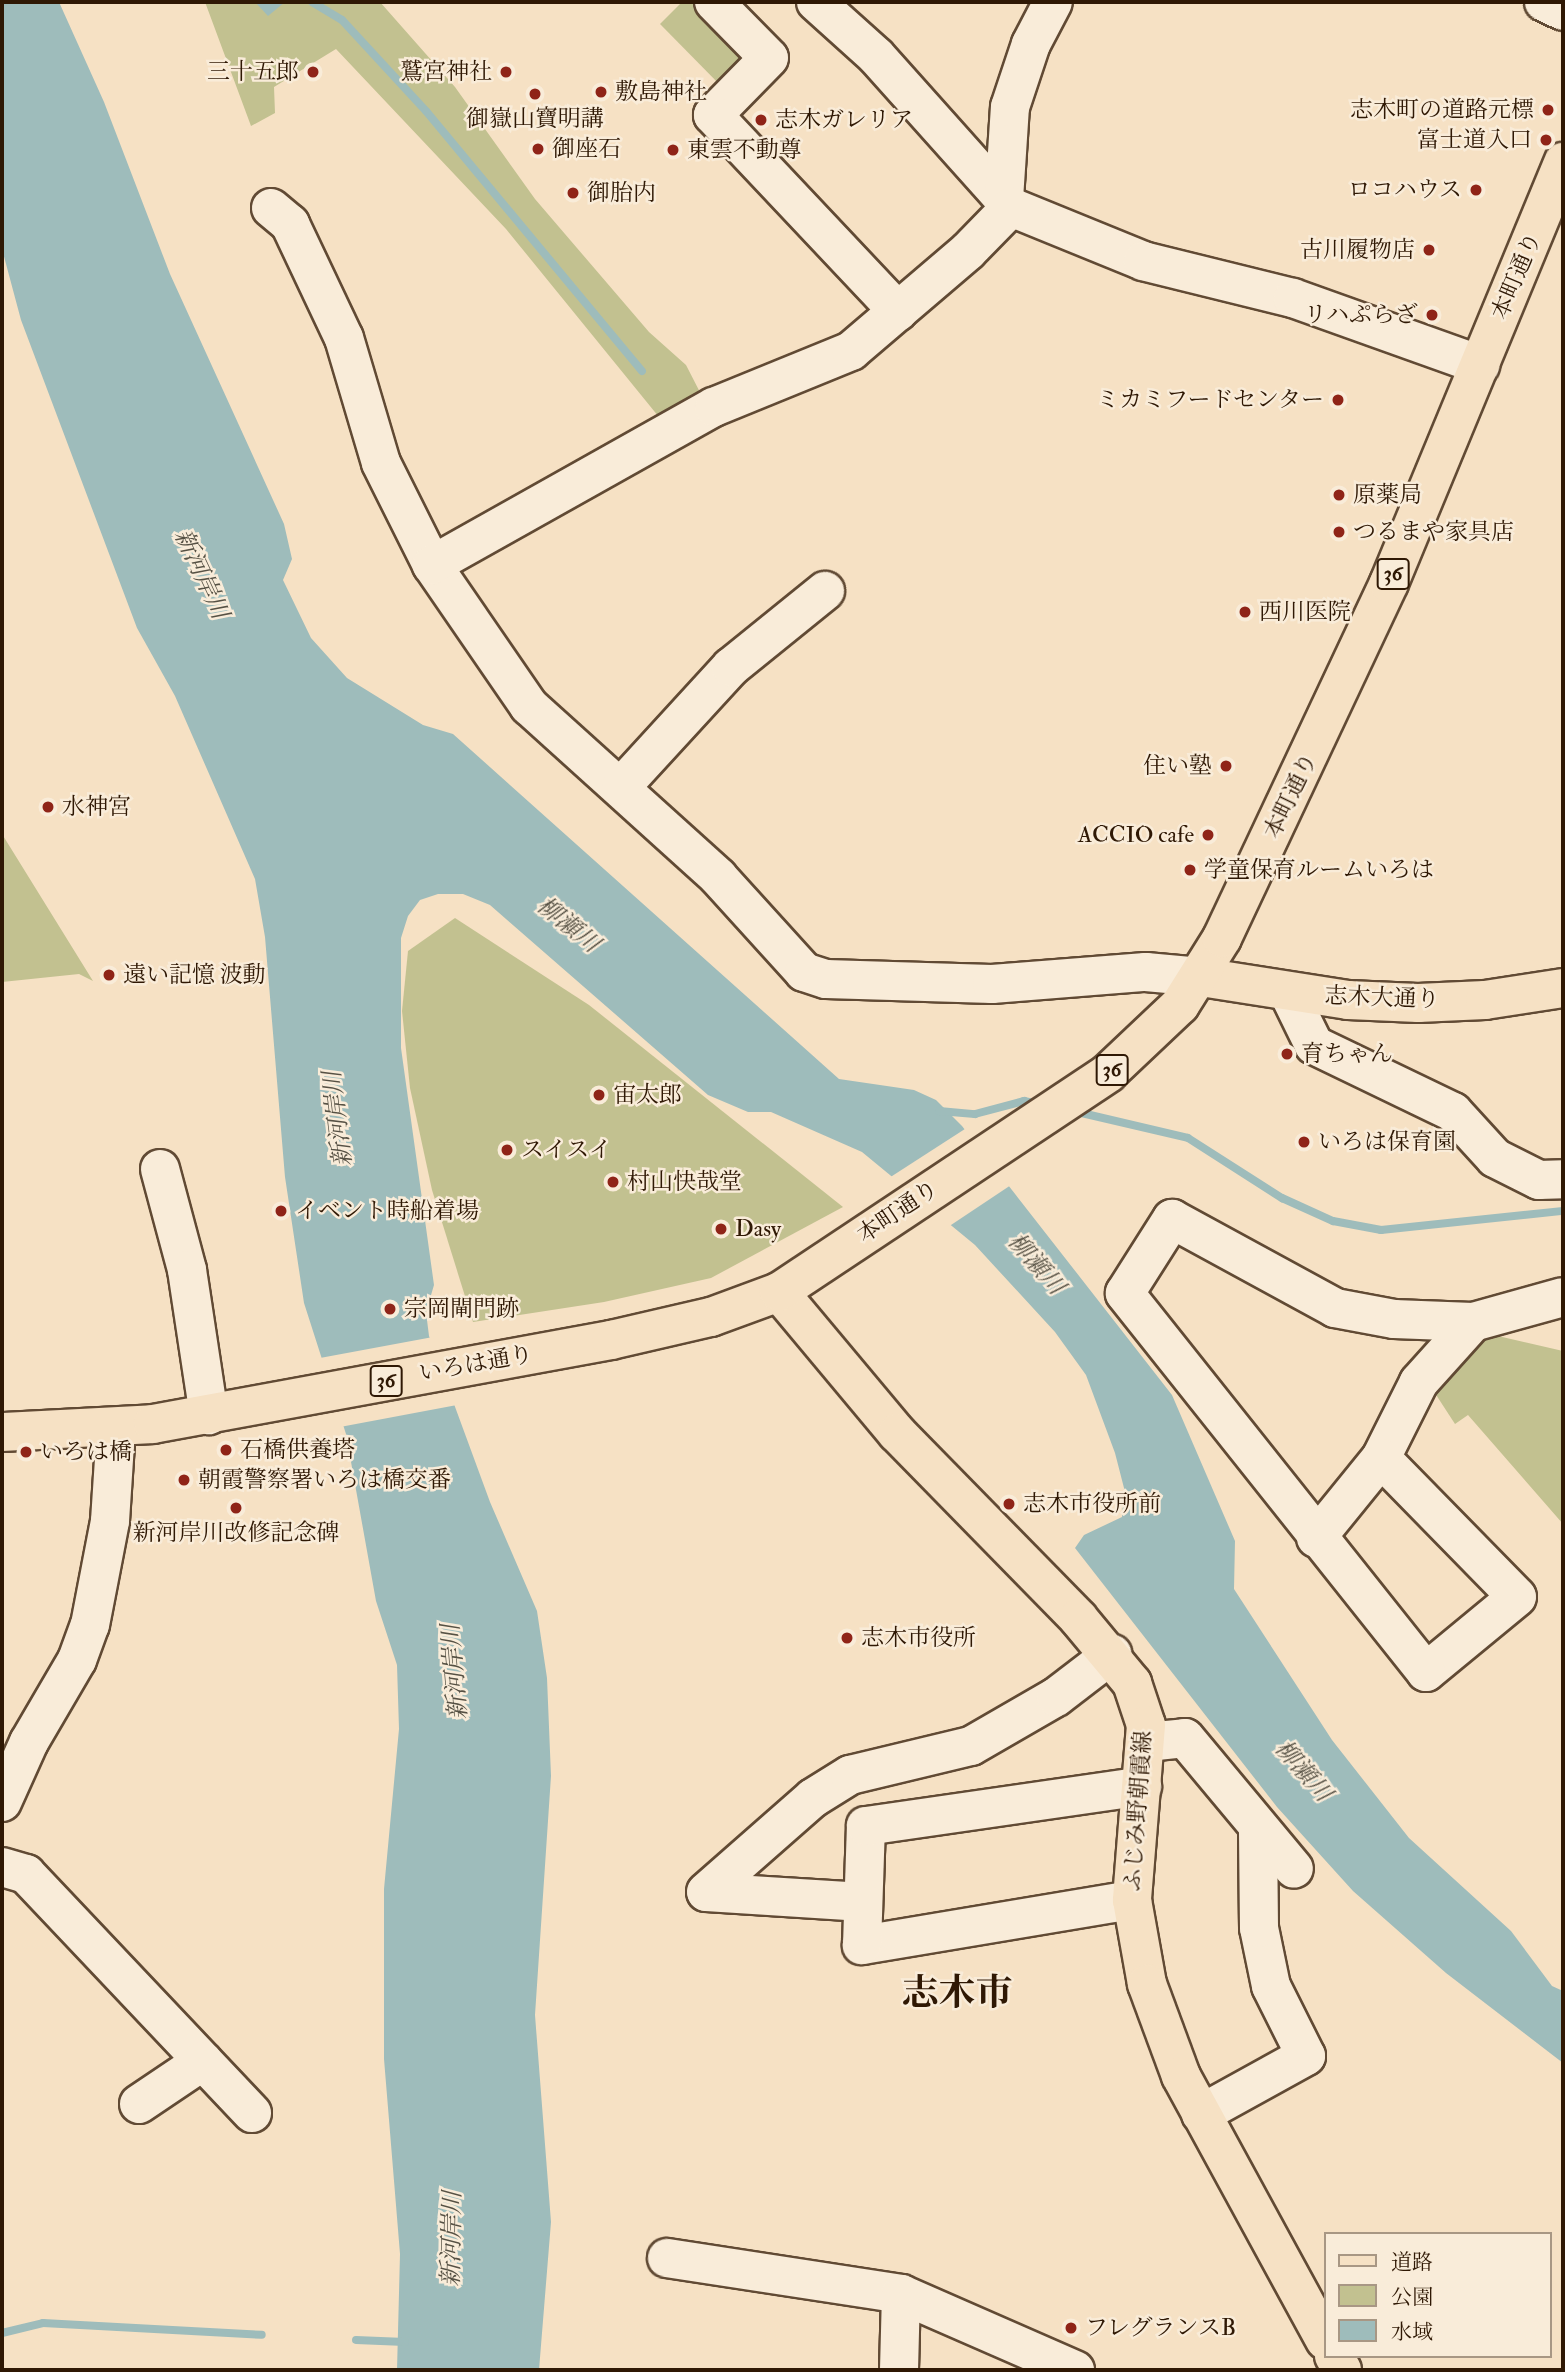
<!DOCTYPE html>
<html>
<head>
<meta charset="utf-8">
<style>
  body { margin:0 }
  #map { position:relative; width:1565px; height:2372px; overflow:hidden; background:#f6e1c4; font-family:"IM FELL Double Pica","Noto Serif JP",serif }
  div>[style] { position:absolute }
  [style*='--x'] { left:calc(var(--x)*1px); top:calc(var(--y)*1px); width:calc(var(--w)*1px); rotate:calc(var(--a)*1deg) }
  .green>* { inset:0; background:#c2c190 }
  .water>* { inset:0; background:#9ebcbb }
  .pier>* { inset:0; background:#f6e1c4 }
  .stream>* { height:8px; margin:-4px; padding:0 4px; transform-origin:4px; border-radius:4px; background:#9ebcbb }
  .roads { filter:drop-shadow(2px 0 #614a34) drop-shadow(-2px 0 #614a34) drop-shadow(0 2px #614a34) drop-shadow(0 -2px #614a34) }
  .minor>* { height:38px; margin:-19px; padding:0 19px; transform-origin:19px; border-radius:19px; background:#f9ecd9 }
  .major>* { height:38px; margin:-19px; padding:0 19px; transform-origin:19px; border-radius:19px; background:#f6e1c4 }
  .dots>* { width:19px; height:19px; translate:-50% -50%; box-sizing:border-box; border:4px solid #f9ecd9; border-radius:50% }
  span { translate:-50% -50%; white-space:nowrap; text-align:center; line-height:1.15; -webkit-text-stroke:5px #f9ecd9; paint-order:stroke }
  .shield-label span { padding:2px 5px; background:#f9ecd9; border:2px solid; border-radius:5px; -webkit-text-stroke-width:0 }
  .shield-label { font-size:21px; color:#2f1804; font-weight:700 }
  .poi-label { font-size:23px; color:#2f1804 }
  .right { translate:-100% -50%; text-align:right }
  .left { translate:0 -50%; text-align:left }
  .street-label { font-size:23px; color:#2f1804 }
  .water-label { font-size:24px; color:#565144; font-style:italic }
  .town-label { font-size:37px; color:#2f1804; font-weight:700 }
  .frame { position:absolute; inset:0; border:4px solid #2f1804; pointer-events:none }
  .legend { position:absolute; left:1324px; top:2232px; width:228px; height:126px; box-sizing:border-box; background:#f9ecd9; border:2px solid #a89784; margin:0; padding:9px 12px; list-style:none; font-size:21px; color:#2f1804 }
  .legend li { display:flex; align-items:center; gap:14px; height:35px }
  .legend b { width:35px; border:2px solid #a89784 }
</style>
</head>
<body>
<div id="map">
  <div class="green">
    <div style="clip-path:polygon(205px 2px,380px 2px,455px 87px,535px 199px,649px 332px,686px 365px,705px 402px,663px 422px,506px 229px,336px 49px,274px 87px,275px 113px,251px 126px)"></div>
    <div style="clip-path:polygon(682px 2px,702px 2px,756px 57px,723px 88px,660px 24px)"></div>
    <div style="clip-path:polygon(2px 830px,2px 834px,93px 981px,79px 974px,2px 982px)"></div>
    <div style="clip-path:polygon(455px 918px,589px 1005px,843px 1207px,711px 1278px,604px 1302px,473px 1322px,432px 1190px,410px 1088px,402px 1011px,408px 951px)"></div>
    <div style="clip-path:polygon(1485px 1333px,1563px 1351px,1563px 1524px,1468px 1415px,1455px 1424px,1429px 1384px)"></div>
  </div>
  <div class="water">
    <div style="clip-path:polygon(2px 2px,59px 2px,104px 102px,170px 274px,284px 524px,292px 559px,283px 580px,311px 638px,347px 678px,423px 725px,453px 734px,839px 1079px,914px 1090px,936px 1100px,962px 1126px,1172px 1395px,1235px 1541px,1234px 1589px,1332px 1740px,1409px 1838px,1511px 1931px,1552px 1986px,1563px 1991px,1563px 2063px,1446px 1973px,1353px 1891px,1277px 1807px,1075px 1548px,1084px 1535px,1122px 1517px,1124px 1488px,1115px 1453px,1086px 1375px,1055px 1332px,975px 1245px,862px 1152px,771px 1112px,748px 1112px,708px 1095px,490px 905px,463px 894px,438px 894px,420px 900px,408px 916px,401px 938px,401px 1048px,434px 1285px,426px 1312px,429px 1336px,490px 1502px,537px 1611px,547px 1678px,551px 1776px,535px 2015px,551px 2222px,539px 2370px,397px 2370px,400px 2254px,384px 2059px,384px 1889px,399px 1729px,397px 1665px,376px 1601px,346px 1434px,304px 1303px,285px 1177px,265px 937px,255px 879px,175px 696px,137px 628px,21px 320px,2px 249px)"></div>
    <div style="clip-path:polygon(255px 2px,285px 2px,268px 16px)"></div>
  </div>
  <div class="pier">
    <div style="clip-path:polygon(968px 1127px,1014px 1183px,948px 1227px,889px 1178px)"></div>
    <div style="clip-path:polygon(433px 1337px,457px 1405px,340px 1427px,320px 1358px)"></div>
  </div>
  <div class="stream">
    <div style="--x:312;--y:2;--w:35;--a:31"></div>
    <div style="--x:342;--y:20;--w:124;--a:47.3"></div>
    <div style="--x:426;--y:111;--w:338;--a:50.3"></div>
    <div style="--x:939;--y:1111;--w:36;--a:5"></div>
    <div style="--x:975;--y:1114;--w:51;--a:-14.9"></div>
    <div style="--x:1024;--y:1101;--w:15;--a:11"></div>
    <div style="--x:1073;--y:1111;--w:118;--a:13.2"></div>
    <div style="--x:1188;--y:1138;--w:112;--a:32.6"></div>
    <div style="--x:1282;--y:1198;--w:56;--a:24.3"></div>
    <div style="--x:1333;--y:1221;--w:49;--a:10.6"></div>
    <div style="--x:1381;--y:1230;--w:183;--a:-6"></div>
    <div style="--x:2;--y:2333;--w:42;--a:-13.7"></div>
    <div style="--x:43;--y:2323;--w:219;--a:3.1"></div>
    <div style="--x:356;--y:2340;--w:49;--a:2.3"></div>
  </div>
  <div class="roads">
    <div class="minor">
      <div style="--x:714;--y:2;--w:78;--a:45.5"></div>
      <div style="--x:769;--y:58;--w:80;--a:134.5"></div>
      <div style="--x:713;--y:115;--w:270;--a:46.7"></div>
      <div style="--x:816;--y:2;--w:81;--a:42"></div>
      <div style="--x:876;--y:56;--w:203;--a:48.2"></div>
      <div style="--x:1011;--y:207;--w:143;--a:22.2"></div>
      <div style="--x:1143;--y:261;--w:154;--a:13.9"></div>
      <div style="--x:1293;--y:298;--w:199;--a:19.7"></div>
      <div style="--x:1544;--y:2;--w:21;--a:25"></div>
      <div style="--x:1004;--y:199;--w:92;--a:-86.3"></div>
      <div style="--x:1010;--y:107;--w:66;--a:-71.6"></div>
      <div style="--x:1031;--y:44;--w:47;--a:-62.4"></div>
      <div style="--x:271;--y:208;--w:25;--a:40"></div>
      <div style="--x:290;--y:224;--w:126;--a:64.7"></div>
      <div style="--x:344;--y:338;--w:130;--a:73.5"></div>
      <div style="--x:381;--y:463;--w:114;--a:63.4"></div>
      <div style="--x:432;--y:565;--w:171;--a:55.5"></div>
      <div style="--x:529;--y:706;--w:255;--a:42.1"></div>
      <div style="--x:718;--y:877;--w:128;--a:47.8"></div>
      <div style="--x:804;--y:972;--w:23;--a:18"></div>
      <div style="--x:826;--y:979;--w:166;--a:1.7"></div>
      <div style="--x:992;--y:984;--w:154;--a:-4.5"></div>
      <div style="--x:1146;--y:972;--w:55;--a:5.2"></div>
      <div style="--x:432;--y:565;--w:323;--a:-29.3"></div>
      <div style="--x:714;--y:407;--w:148;--a:-22.2"></div>
      <div style="--x:851;--y:351;--w:154;--a:-40.5"></div>
      <div style="--x:968;--y:251;--w:62;--a:-45.7"></div>
      <div style="--x:621;--y:787;--w:163;--a:-47.5"></div>
      <div style="--x:731;--y:667;--w:121;--a:-39"></div>
      <div style="--x:1288;--y:992;--w:59;--a:63.9"></div>
      <div style="--x:1314;--y:1045;--w:154;--a:25.7"></div>
      <div style="--x:1453;--y:1112;--w:62;--a:47.6"></div>
      <div style="--x:1495;--y:1158;--w:49;--a:26.6"></div>
      <div style="--x:1539;--y:1180;--w:24;--a:-2"></div>
      <div style="--x:160;--y:1169;--w:105;--a:75"></div>
      <div style="--x:187;--y:1270;--w:147;--a:81.4"></div>
      <div style="--x:1473;--y:1322;--w:81;--a:132"></div>
      <div style="--x:1419;--y:1382;--w:85;--a:116.6"></div>
      <div style="--x:1381;--y:1458;--w:194;--a:45.6"></div>
      <div style="--x:1517;--y:1597;--w:118;--a:140.5"></div>
      <div style="--x:1426;--y:1672;--w:484;--a:-128.5"></div>
      <div style="--x:1125;--y:1293;--w:88;--a:-57.6"></div>
      <div style="--x:1172;--y:1219;--w:186;--a:28.6"></div>
      <div style="--x:1335;--y:1308;--w:60;--a:10.6"></div>
      <div style="--x:1394;--y:1319;--w:79;--a:2.2"></div>
      <div style="--x:1473;--y:1322;--w:93;--a:-15.5"></div>
      <div style="--x:1316;--y:1538;--w:103;--a:-50.9"></div>
      <div style="--x:1147;--y:1742;--w:38;--a:-6"></div>
      <div style="--x:1185;--y:1738;--w:170;--a:50.2"></div>
      <div style="--x:2;--y:1802;--w:66;--a:-65.8"></div>
      <div style="--x:29;--y:1742;--w:95;--a:-59.7"></div>
      <div style="--x:77;--y:1660;--w:37;--a:-70"></div>
      <div style="--x:90;--y:1625;--w:106;--a:-79.1"></div>
      <div style="--x:110;--y:1521;--w:93;--a:-86.3"></div>
      <div style="--x:2;--y:1867;--w:25;--a:16"></div>
      <div style="--x:26;--y:1874;--w:329;--a:46.6"></div>
      <div style="--x:1132;--y:1900;--w:274;--a:170.5"></div>
      <div style="--x:862;--y:1945;--w:119;--a:-88.1"></div>
      <div style="--x:866;--y:1826;--w:279;--a:-8.2"></div>
      <div style="--x:863;--y:1902;--w:157;--a:-176.4"></div>
      <div style="--x:706;--y:1892;--w:142;--a:-41.3"></div>
      <div style="--x:813;--y:1798;--w:44;--a:-31.9"></div>
      <div style="--x:850;--y:1775;--w:124;--a:-13.5"></div>
      <div style="--x:971;--y:1746;--w:98;--a:-30"></div>
      <div style="--x:1056;--y:1697;--w:71;--a:-37.5"></div>
      <div style="--x:139;--y:2104;--w:77;--a:-33.9"></div>
      <div style="--x:1201;--y:2114;--w:120;--a:-28.9"></div>
      <div style="--x:1306;--y:2056;--w:78;--a:-116.6"></div>
      <div style="--x:1271;--y:1986;--w:59;--a:-101.7"></div>
      <div style="--x:1259;--y:1928;--w:100;--a:-90.6"></div>
      <div style="--x:667;--y:2258;--w:237;--a:8.7"></div>
      <div style="--x:901;--y:2294;--w:190;--a:23.6"></div>
      <div style="--x:899;--y:2370;--w:76;--a:-88.5"></div>
    </div>
    <div class="major">
      <div style="--x:1201;--y:977;--w:149;--a:8.9"></div>
      <div style="--x:1348;--y:1000;--w:70;--a:2.5"></div>
      <div style="--x:1418;--y:1003;--w:67;--a:-2.6"></div>
      <div style="--x:1485;--y:1000;--w:79;--a:-8.7"></div>
      <div style="--x:779;--y:1292;--w:184;--a:50.1"></div>
      <div style="--x:897;--y:1433;--w:259;--a:45.6"></div>
      <div style="--x:1078;--y:1618;--w:85;--a:50.3"></div>
      <div style="--x:1132;--y:1683;--w:44;--a:71.6"></div>
      <div style="--x:1146;--y:1725;--w:176;--a:94.6"></div>
      <div style="--x:1132;--y:1900;--w:85;--a:79.9"></div>
      <div style="--x:1147;--y:1984;--w:98;--a:69.7"></div>
      <div style="--x:1181;--y:2076;--w:301;--a:61.4"></div>
      <div style="--x:2;--y:1432;--w:151;--a:-3"></div>
      <div style="--x:153;--y:1424;--w:466;--a:-10.4"></div>
      <div style="--x:611;--y:1340;--w:103;--a:-13"></div>
      <div style="--x:711;--y:1317;--w:72;--a:-20.2"></div>
      <div style="--x:779;--y:1292;--w:395;--a:-33.6"></div>
      <div style="--x:1108;--y:1073;--w:99;--a:-43.4"></div>
      <div style="--x:1180;--y:1005;--w:79;--a:-57.9"></div>
      <div style="--x:1222;--y:938;--w:392;--a:-64.8"></div>
      <div style="--x:1389;--y:583;--w:456;--a:-67.5"></div>
      <div style="--x:1334;--y:2356;--w:16;--a:60"></div>
    </div>
  </div>
  <div class="dots">
    <div style="left:313px;top:72px;background:#8f2418"></div>
    <div style="left:506px;top:72px;background:#8f2418"></div>
    <div style="left:601px;top:92px;background:#8f2418"></div>
    <div style="left:535px;top:94px;background:#8f2418"></div>
    <div style="left:1548px;top:110px;background:#8f2418"></div>
    <div style="left:761px;top:120px;background:#8f2418"></div>
    <div style="left:1546px;top:140px;background:#8f2418"></div>
    <div style="left:538px;top:149px;background:#8f2418"></div>
    <div style="left:673px;top:150px;background:#8f2418"></div>
    <div style="left:1476px;top:190px;background:#8f2418"></div>
    <div style="left:573px;top:193px;background:#8f2418"></div>
    <div style="left:1429px;top:250px;background:#8f2418"></div>
    <div style="left:1432px;top:315px;background:#8f2418"></div>
    <div style="left:1338px;top:400px;background:#8f2418"></div>
    <div style="left:1339px;top:495px;background:#8f2418"></div>
    <div style="left:1339px;top:532px;background:#8f2418"></div>
    <div style="left:1245px;top:612px;background:#8f2418"></div>
    <div style="left:1226px;top:766px;background:#8f2418"></div>
    <div style="left:48px;top:807px;background:#8f2418"></div>
    <div style="left:1208px;top:835px;background:#8f2418"></div>
    <div style="left:1190px;top:870px;background:#8f2418"></div>
    <div style="left:109px;top:975px;background:#8f2418"></div>
    <div style="left:1287px;top:1054px;background:#8f2418"></div>
    <div style="left:599px;top:1095px;background:#8f2418"></div>
    <div style="left:1304px;top:1142px;background:#8f2418"></div>
    <div style="left:507px;top:1150px;background:#8f2418"></div>
    <div style="left:613px;top:1182px;background:#8f2418"></div>
    <div style="left:281px;top:1211px;background:#8f2418"></div>
    <div style="left:721px;top:1229px;background:#8f2418"></div>
    <div style="left:390px;top:1309px;background:#8f2418"></div>
    <div style="left:226px;top:1450px;background:#8f2418"></div>
    <div style="left:26px;top:1452px;background:#8f2418"></div>
    <div style="left:184px;top:1480px;background:#8f2418"></div>
    <div style="left:1009px;top:1504px;background:#8f2418"></div>
    <div style="left:236px;top:1508px;background:#8f2418"></div>
    <div style="left:847px;top:1638px;background:#8f2418"></div>
    <div style="left:1071px;top:2328px;background:#8f2418"></div>
  </div>
  <div class="shield-label">
    <span style="left:1393px;top:574px">36</span>
    <span style="left:1112px;top:1070px">36</span>
    <span style="left:386px;top:1381px">36</span>
  </div>
  <div class="poi-label">
    <span class="right" style="left:299px;top:72px">三十五郎</span>
    <span class="right" style="left:492px;top:72px">鷲宮神社</span>
    <span class="left" style="left:615px;top:92px">敷島神社</span>
    <span class="right" style="left:1534px;top:110px">志木町の道路元標</span>
    <span style="left:535px;top:119px">御嶽山寶明講</span>
    <span class="left" style="left:775px;top:120px">志木ガレリア</span>
    <span class="right" style="left:1532px;top:140px">富士道入口</span>
    <span class="left" style="left:552px;top:149px">御座石</span>
    <span class="left" style="left:687px;top:150px">東雲不動尊</span>
    <span class="right" style="left:1462px;top:190px">ロコハウス</span>
    <span class="left" style="left:587px;top:193px">御胎内</span>
    <span class="right" style="left:1415px;top:250px">古川履物店</span>
    <span class="right" style="left:1418px;top:315px">リハぷらざ</span>
    <span class="right" style="left:1324px;top:400px">ミカミフードセンター</span>
    <span class="left" style="left:1353px;top:495px">原薬局</span>
    <span class="left" style="left:1353px;top:532px">つるまや家具店</span>
    <span class="left" style="left:1259px;top:612px">西川医院</span>
    <span class="right" style="left:1212px;top:766px">住い塾</span>
    <span class="left" style="left:62px;top:807px">水神宮</span>
    <span class="right" style="left:1194px;top:835px">ACCIO cafe</span>
    <span class="left" style="left:1204px;top:870px">学童保育ルームいろは</span>
    <span class="left" style="left:123px;top:975px">遠い記憶 波動</span>
    <span class="left" style="left:1301px;top:1054px">育ちゃん</span>
    <span class="left" style="left:613px;top:1095px">宙太郎</span>
    <span class="left" style="left:1318px;top:1142px">いろは保育園</span>
    <span class="left" style="left:521px;top:1150px">スイスイ</span>
    <span class="left" style="left:627px;top:1182px">村山快哉堂</span>
    <span class="left" style="left:295px;top:1211px">イベント時船着場</span>
    <span class="left" style="left:735px;top:1229px">Dasy</span>
    <span class="left" style="left:404px;top:1309px">宗岡閘門跡</span>
    <span class="left" style="left:240px;top:1450px">石橋供養塔</span>
    <span class="left" style="left:40px;top:1452px">いろは橋</span>
    <span class="left" style="left:198px;top:1480px">朝霞警察署いろは橋交番</span>
    <span class="left" style="left:1023px;top:1504px">志木市役所前</span>
    <span style="left:236px;top:1533px">新河岸川改修記念碑</span>
    <span class="left" style="left:861px;top:1638px">志木市役所</span>
    <span class="left" style="left:1085px;top:2328px">フレグランスB</span>
  </div>
  <div class="street-label">
    <span style="left:1517px;top:276px;rotate:-67deg">本町通り</span>
    <span style="left:1291px;top:796px;rotate:-64deg">本町通り</span>
    <span style="left:1382px;top:998px;rotate:2deg">志木大通り</span>
    <span style="left:898px;top:1212px;rotate:-34deg">本町通り</span>
    <span style="left:476px;top:1364px;rotate:-10deg">いろは通り</span>
    <span style="left:1138px;top:1811px;rotate:-86deg">ふじみ野朝霞線</span>
  </div>
  <div class="water-label">
    <span style="left:201px;top:574px;rotate:65deg">新河岸川</span>
    <span style="left:568px;top:925px;rotate:39deg">柳瀬川</span>
    <span style="left:338px;top:1119px;rotate:-97deg">新河岸川</span>
    <span style="left:1036px;top:1264px;rotate:49deg">柳瀬川</span>
    <span style="left:455px;top:1672px;rotate:-95deg">新河岸川</span>
    <span style="left:1303px;top:1771px;rotate:49deg">柳瀬川</span>
    <span style="left:452px;top:2239px;rotate:-89deg">新河岸川</span>
  </div>
  <div class="town-label">
    <span style="left:957px;top:1994px">志木市</span>
  </div>
  <div class="frame"></div>
  <ul class="legend">
  <li><b style="height:9px;background:#f6e1c4"></b>道路</li>
  <li><b style="height:19px;background:#c2c190"></b>公園</li>
  <li><b style="height:19px;background:#9ebcbb"></b>水域</li>
  </ul>
</div>
</body>
</html>
